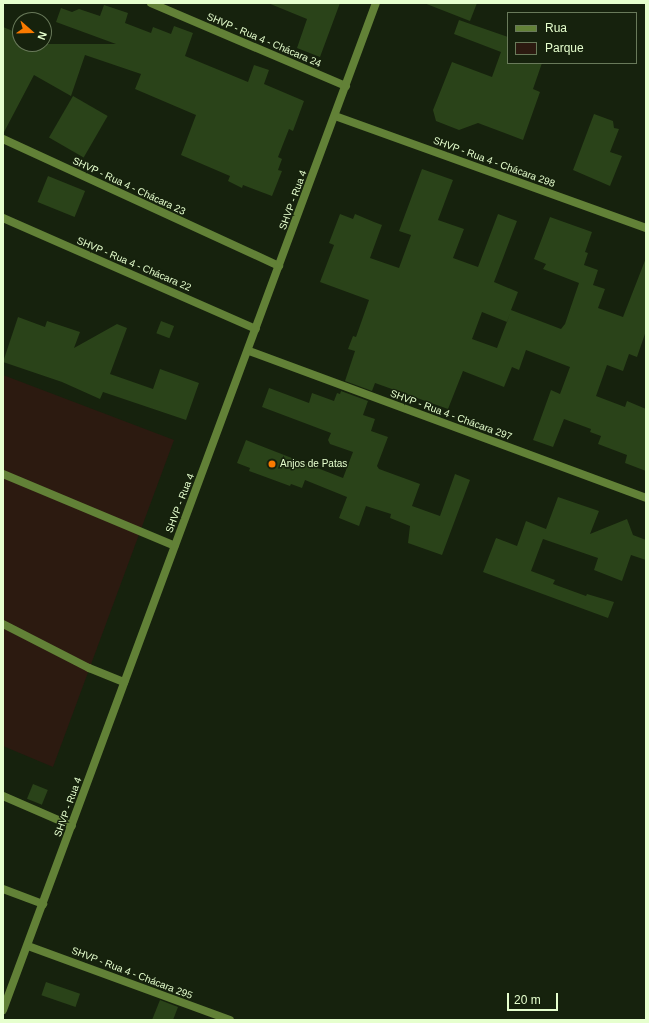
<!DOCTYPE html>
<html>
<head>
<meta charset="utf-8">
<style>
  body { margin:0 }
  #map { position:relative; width:649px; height:1023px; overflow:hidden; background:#16220d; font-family:Arial,sans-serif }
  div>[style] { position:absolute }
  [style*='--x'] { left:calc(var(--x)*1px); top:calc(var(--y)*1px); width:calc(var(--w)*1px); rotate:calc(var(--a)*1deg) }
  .green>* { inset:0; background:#2c1a10 }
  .building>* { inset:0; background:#2a4319; transform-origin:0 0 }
  .service>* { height:8px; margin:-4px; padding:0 4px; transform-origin:4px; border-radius:4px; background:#628137 }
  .minor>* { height:8px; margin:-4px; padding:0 4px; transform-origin:4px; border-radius:4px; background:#628137 }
  .tertiary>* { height:8px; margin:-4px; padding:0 4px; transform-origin:4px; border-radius:4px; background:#628137 }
  .dots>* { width:11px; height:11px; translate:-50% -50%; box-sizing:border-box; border:2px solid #16220d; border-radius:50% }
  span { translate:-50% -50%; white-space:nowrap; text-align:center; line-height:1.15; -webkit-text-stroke:3px #16220d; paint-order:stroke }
  .street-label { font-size:10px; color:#e6ffce }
  .poi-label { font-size:10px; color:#e6ffce }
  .left { translate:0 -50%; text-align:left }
  .frame { position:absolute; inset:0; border:4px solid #e6ffce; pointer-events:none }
  .legend { position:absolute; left:507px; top:12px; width:130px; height:52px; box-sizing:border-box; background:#16220d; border:1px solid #697a5a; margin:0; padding:5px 7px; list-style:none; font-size:12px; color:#e6ffce }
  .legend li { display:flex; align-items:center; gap:8px; height:20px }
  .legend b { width:20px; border:1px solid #697a5a }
  .north { position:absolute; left:12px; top:12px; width:40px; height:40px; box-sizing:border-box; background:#16220d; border:1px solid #697a5a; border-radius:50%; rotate:110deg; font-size:11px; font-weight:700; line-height:16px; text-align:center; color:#e6ffce }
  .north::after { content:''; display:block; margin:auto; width:14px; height:18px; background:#f97a00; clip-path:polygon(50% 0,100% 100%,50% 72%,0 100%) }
  .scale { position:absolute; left:507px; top:993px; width:51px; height:18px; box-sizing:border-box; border:2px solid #e6ffce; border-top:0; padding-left:5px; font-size:12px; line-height:14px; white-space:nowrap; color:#e6ffce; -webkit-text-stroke:3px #16220d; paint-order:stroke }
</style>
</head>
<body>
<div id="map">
  <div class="green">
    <div style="clip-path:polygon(3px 375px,174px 440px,53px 767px,3px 746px)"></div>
  </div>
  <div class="building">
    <div style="clip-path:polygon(268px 3px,340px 3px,320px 57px,297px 48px,307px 19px)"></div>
    <div style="clip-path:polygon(424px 3px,477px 3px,470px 21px)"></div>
    <div style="clip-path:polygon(104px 5px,128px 13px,125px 23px,151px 33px,153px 27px,171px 34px,174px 26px,193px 33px,185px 56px,248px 82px,254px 65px,269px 70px,264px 84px,304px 101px,293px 131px,289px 129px,278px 157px,282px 159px,278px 170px,282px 171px,272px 196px,243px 185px,242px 188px,228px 181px,230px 176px,181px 155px,196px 115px,135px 89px,141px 74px,85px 55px,71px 96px,34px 75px,3px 134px,3px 27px,20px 34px,20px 44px,116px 44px,56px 22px,61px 8px,72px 12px,79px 9px,100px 16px)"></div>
    <div style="clip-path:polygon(459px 20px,508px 37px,508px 63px,542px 63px,533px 89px,540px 92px,523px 140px,478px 123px,459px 130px,436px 121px,433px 110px,452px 62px,492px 77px,501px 52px,454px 34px)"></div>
    <div style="left:73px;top:96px;width:40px;height:48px;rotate:30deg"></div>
    <div style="clip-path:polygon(594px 114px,613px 121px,614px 128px,619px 129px,610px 152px,622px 156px,610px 186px,573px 170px)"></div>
    <div style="clip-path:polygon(evenodd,422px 169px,453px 180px,438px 220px,464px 229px,453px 258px,478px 267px,498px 214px,517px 221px,494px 282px,518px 292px,511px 310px,561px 329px,565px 324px,579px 283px,543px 269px,546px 264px,534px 259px,550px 217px,592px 232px,585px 252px,588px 253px,584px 265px,598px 270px,593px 285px,605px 289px,598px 308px,623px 317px,646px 258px,646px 331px,637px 357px,629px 354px,623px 371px,607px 365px,596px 396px,625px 407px,627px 401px,646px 409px,646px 471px,625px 463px,627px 455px,598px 444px,601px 436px,590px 432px,591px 429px,564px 419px,553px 447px,533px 440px,551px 390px,560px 394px,570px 367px,526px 350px,519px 370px,512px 367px,504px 387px,463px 371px,448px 409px,375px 383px,372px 391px,345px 381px,355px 351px,348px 349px,353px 336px,356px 337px,369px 300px,320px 282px,334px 245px,329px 243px,340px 214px,353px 219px,355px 214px,374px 222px,382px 225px,370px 258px,399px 268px,411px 235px,399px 231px,422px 169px,511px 311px,497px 348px,472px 339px,482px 312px,507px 322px,511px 311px)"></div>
    <div style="left:48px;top:176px;width:40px;height:28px;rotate:22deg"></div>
    <div style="clip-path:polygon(18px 317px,45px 327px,47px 321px,80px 332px,74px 348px,117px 324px,127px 328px,110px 374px,153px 389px,160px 369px,199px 383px,186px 420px,103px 392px,100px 399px,62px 382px,3px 362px)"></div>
    <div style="left:161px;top:321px;width:14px;height:13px;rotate:21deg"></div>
    <div style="clip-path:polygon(269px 388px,309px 403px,312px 393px,334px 401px,337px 393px,340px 394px,341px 391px,368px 401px,363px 415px,375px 419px,371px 431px,388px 437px,377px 466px,379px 469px,420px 484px,412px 506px,440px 516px,455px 474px,470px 480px,442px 555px,408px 543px,410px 526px,390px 518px,391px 514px,366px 506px,359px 526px,339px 518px,347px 497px,305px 480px,302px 488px,291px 484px,290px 486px,249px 471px,250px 468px,237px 463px,246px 440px,343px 478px,353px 452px,330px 444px,328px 440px,331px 433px,262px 407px)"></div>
    <div style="clip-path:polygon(558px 497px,599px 511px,590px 534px,627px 519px,633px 535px,646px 540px,646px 560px,631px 555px,622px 581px,594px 570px,598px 558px,543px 539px,531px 571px,555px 580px,553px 584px,586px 596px,587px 594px,614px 602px,608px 618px,483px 572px,496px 538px,517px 546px,526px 521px,546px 529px)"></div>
    <div style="left:33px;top:784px;width:16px;height:16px;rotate:22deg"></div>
    <div style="left:46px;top:982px;width:36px;height:14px;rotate:19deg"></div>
    <div style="clip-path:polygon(160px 1000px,178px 1007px,173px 1020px,152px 1020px)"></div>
  </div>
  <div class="service">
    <div style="--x:3;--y:474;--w:186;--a:22.7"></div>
    <div style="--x:3;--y:624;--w:97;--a:27.1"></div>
    <div style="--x:89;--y:668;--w:38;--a:22"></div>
    <div style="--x:3;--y:796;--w:75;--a:23.5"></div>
  </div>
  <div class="minor">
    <div style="--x:151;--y:3;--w:212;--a:23.1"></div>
    <div style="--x:335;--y:116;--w:331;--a:19.8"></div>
    <div style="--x:3;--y:139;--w:304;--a:24.7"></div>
    <div style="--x:3;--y:218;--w:276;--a:23.7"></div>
    <div style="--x:249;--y:351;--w:423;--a:20.3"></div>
    <div style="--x:3;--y:889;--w:43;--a:20.6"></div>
    <div style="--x:28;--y:946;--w:215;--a:20.1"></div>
  </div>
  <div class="tertiary">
    <div style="--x:3;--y:1010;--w:1074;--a:-69.68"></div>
  </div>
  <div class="dots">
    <div style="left:272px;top:464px;background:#f97a00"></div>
  </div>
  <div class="street-label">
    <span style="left:264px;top:40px;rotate:23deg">SHVP - Rua 4 - Chácara 24</span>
    <span style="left:494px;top:162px;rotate:20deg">SHVP - Rua 4 - Chácara 298</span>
    <span style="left:129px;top:186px;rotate:25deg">SHVP - Rua 4 - Chácara 23</span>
    <span style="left:293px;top:200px;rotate:-70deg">SHVP - Rua 4</span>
    <span style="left:134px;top:264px;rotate:23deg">SHVP - Rua 4 - Chácara 22</span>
    <span style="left:451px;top:415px;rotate:20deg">SHVP - Rua 4 - Chácara 297</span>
    <span style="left:180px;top:503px;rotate:-69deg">SHVP - Rua 4</span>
    <span style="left:68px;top:807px;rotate:-70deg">SHVP - Rua 4</span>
    <span style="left:132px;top:973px;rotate:21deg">SHVP - Rua 4 - Chácara 295</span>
  </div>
  <div class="poi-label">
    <span class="left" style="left:280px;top:464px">Anjos de Patas</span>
  </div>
  <div class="frame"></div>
  <ul class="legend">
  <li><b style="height:5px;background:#628137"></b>Rua</li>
  <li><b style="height:11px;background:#2c1a10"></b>Parque</li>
  </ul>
  <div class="north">N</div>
  <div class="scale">20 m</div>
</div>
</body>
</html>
